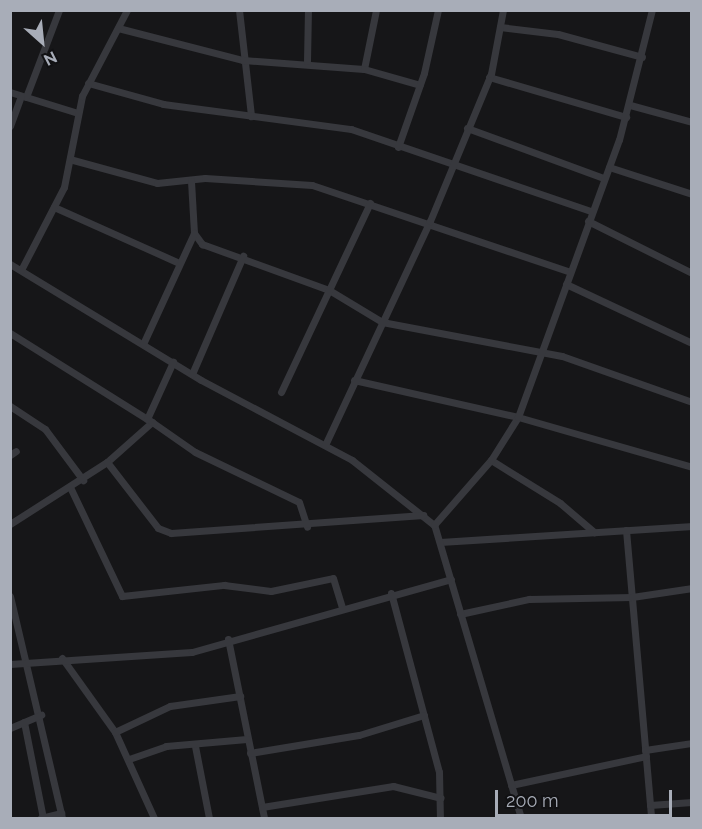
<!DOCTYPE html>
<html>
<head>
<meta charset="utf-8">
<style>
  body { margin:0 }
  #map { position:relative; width:702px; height:829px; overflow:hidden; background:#161618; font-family:Raleway,sans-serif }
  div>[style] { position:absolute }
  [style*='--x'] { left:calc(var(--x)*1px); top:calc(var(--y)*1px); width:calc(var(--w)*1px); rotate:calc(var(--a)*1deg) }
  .minor>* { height:7px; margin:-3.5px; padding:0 3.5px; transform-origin:3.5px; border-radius:3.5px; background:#37383d }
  span { translate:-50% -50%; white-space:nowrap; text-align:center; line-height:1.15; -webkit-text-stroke:4.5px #111113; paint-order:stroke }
  .frame { position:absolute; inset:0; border:12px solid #a8adb8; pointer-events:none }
  .north { position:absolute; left:12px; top:12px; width:60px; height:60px; -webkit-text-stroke:4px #111113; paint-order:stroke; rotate:153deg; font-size:16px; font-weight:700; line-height:24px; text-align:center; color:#a8adb8 }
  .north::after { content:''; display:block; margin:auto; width:21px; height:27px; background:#a8adb8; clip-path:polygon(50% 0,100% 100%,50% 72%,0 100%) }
  .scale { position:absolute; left:495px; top:790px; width:177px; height:27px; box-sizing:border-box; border:3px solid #a8adb8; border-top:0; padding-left:8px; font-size:18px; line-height:21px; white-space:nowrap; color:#a8adb8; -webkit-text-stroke:4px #111113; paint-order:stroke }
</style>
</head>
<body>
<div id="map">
  <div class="minor">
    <div style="--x:239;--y:10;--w:107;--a:83.5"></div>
    <div style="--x:500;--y:27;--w:58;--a:6.9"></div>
    <div style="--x:558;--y:34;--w:87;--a:15.3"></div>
    <div style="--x:118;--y:28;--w:129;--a:14.4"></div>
    <div style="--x:243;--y:60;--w:121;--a:4.3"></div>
    <div style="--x:364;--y:69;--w:60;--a:-78.5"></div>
    <div style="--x:307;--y:61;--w:51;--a:-88.9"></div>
    <div style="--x:364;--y:69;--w:58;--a:15.9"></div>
    <div style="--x:489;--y:77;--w:143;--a:16.3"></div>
    <div style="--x:88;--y:83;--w:78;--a:15.6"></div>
    <div style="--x:163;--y:104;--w:190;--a:7.6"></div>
    <div style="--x:351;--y:129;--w:254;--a:18.9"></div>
    <div style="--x:10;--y:92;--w:71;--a:17.2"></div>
    <div style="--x:26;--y:97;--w:93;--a:-69.2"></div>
    <div style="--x:630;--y:105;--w:64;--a:15.3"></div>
    <div style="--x:10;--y:126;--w:32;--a:-70"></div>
    <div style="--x:467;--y:128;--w:146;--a:20.1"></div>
    <div style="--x:398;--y:147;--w:78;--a:-70.6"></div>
    <div style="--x:424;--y:73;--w:65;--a:-77.5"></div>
    <div style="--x:73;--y:160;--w:87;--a:15.3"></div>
    <div style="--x:157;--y:183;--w:48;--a:-5.9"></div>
    <div style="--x:205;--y:178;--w:107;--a:3.7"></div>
    <div style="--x:312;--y:185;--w:272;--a:18.6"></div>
    <div style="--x:609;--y:167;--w:87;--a:18"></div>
    <div style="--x:191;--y:181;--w:52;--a:86.7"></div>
    <div style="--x:194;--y:233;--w:14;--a:54"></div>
    <div style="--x:202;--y:244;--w:135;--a:19.9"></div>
    <div style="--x:329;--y:290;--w:62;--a:31.1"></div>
    <div style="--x:382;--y:322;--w:183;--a:10.7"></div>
    <div style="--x:562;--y:356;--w:138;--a:19.5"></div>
    <div style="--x:54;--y:207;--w:137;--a:24.1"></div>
    <div style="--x:588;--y:221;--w:116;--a:26.6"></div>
    <div style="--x:10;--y:264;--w:223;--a:31.3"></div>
    <div style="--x:201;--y:380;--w:171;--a:27.9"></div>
    <div style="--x:352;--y:460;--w:105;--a:38.4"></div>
    <div style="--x:21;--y:270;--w:93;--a:-62.6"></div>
    <div style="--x:64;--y:187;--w:93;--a:-78.8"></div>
    <div style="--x:82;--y:96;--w:97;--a:-62.4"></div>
    <div style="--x:566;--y:284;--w:139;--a:25.1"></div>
    <div style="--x:10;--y:333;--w:168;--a:32.1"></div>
    <div style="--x:152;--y:422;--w:60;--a:138.4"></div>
    <div style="--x:143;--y:344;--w:122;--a:-65.3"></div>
    <div style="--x:192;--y:374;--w:129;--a:-66.6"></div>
    <div style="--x:354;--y:380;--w:168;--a:12.7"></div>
    <div style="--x:518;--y:417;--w:181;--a:16"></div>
    <div style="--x:281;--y:392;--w:209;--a:-64.8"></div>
    <div style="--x:10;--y:406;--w:42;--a:33.3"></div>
    <div style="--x:45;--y:429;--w:64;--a:53.3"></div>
    <div style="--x:147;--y:419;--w:63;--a:-65.5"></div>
    <div style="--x:152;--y:422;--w:52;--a:34.9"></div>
    <div style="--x:195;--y:452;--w:115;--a:25.7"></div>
    <div style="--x:299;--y:502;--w:26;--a:72"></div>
    <div style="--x:325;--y:445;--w:247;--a:-64.9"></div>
    <div style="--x:430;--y:221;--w:159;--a:-67.5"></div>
    <div style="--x:491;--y:74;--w:65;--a:-79.4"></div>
    <div style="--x:10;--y:455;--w:7;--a:-34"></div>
    <div style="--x:491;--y:460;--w:81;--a:31.9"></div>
    <div style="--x:560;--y:503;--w:45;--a:40.5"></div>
    <div style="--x:70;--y:487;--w:121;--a:64.5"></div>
    <div style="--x:122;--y:596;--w:103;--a:-6.2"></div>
    <div style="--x:224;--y:585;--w:47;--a:7.3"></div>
    <div style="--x:271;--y:591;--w:63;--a:-11.8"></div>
    <div style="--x:333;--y:578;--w:31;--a:73"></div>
    <div style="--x:10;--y:524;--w:115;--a:-32.6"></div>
    <div style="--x:107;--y:462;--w:83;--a:52.3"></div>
    <div style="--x:158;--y:528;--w:14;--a:21"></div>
    <div style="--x:171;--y:533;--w:253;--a:-4.1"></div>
    <div style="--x:626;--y:530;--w:289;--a:85"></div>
    <div style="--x:440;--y:542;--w:253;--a:-3.6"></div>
    <div style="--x:391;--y:593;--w:185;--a:75"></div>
    <div style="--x:439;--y:772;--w:46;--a:88.8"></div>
    <div style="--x:10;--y:596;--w:228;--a:76.8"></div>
    <div style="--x:460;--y:614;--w:71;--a:-12.3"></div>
    <div style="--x:529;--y:599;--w:103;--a:-1.1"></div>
    <div style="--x:632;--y:597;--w:61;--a:-8.5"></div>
    <div style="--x:228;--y:639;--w:183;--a:78.6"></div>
    <div style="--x:62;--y:658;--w:91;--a:54.4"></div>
    <div style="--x:115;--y:732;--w:94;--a:65.6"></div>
    <div style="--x:10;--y:664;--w:182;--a:-3.8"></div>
    <div style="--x:192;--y:652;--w:269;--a:-15.7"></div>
    <div style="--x:24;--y:722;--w:98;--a:78.8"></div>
    <div style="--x:10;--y:728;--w:34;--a:-23"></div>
    <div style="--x:115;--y:732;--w:61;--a:-25.3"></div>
    <div style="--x:170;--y:706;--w:71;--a:-8.1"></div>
    <div style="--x:195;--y:746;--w:73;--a:79"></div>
    <div style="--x:645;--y:750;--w:48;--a:-8.5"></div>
    <div style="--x:250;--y:753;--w:110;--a:-9.4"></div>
    <div style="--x:359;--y:735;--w:68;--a:-17.1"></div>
    <div style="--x:129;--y:759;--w:39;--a:-19"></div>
    <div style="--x:166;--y:746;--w:81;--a:-4.9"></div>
    <div style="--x:511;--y:785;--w:138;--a:-12.1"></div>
    <div style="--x:650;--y:805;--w:42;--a:-4.1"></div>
    <div style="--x:262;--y:807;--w:133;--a:-9.1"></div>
    <div style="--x:393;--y:786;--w:49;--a:14"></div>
    <div style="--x:41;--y:818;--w:21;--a:-14"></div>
    <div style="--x:521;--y:818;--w:306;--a:-106.5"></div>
    <div style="--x:434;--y:525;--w:86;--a:-48.8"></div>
    <div style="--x:491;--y:460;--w:51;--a:-57.9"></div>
    <div style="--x:518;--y:417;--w:295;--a:-70"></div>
    <div style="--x:619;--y:140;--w:134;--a:-75.8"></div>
  </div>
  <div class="frame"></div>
  <div class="north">N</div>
  <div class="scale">200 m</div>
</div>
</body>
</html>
